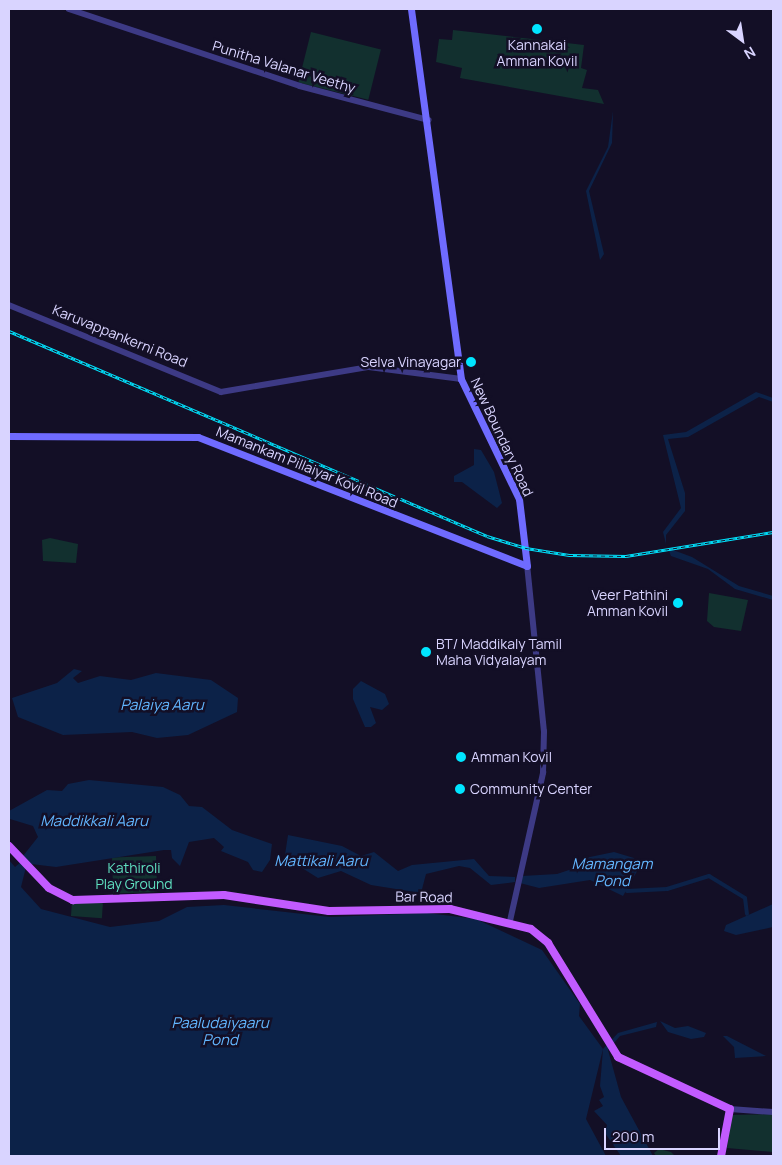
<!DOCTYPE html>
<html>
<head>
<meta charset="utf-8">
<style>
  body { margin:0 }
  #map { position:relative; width:782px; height:1165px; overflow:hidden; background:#130f26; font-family:Manrope,sans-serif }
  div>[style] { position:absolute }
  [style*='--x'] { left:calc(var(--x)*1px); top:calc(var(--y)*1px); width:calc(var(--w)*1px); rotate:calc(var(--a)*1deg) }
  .green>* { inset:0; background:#12302f; transform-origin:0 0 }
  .water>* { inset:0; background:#0c2248 }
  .canal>* { height:4px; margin:-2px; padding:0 2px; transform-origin:2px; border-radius:2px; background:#0c2248 }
  .tertiary>* { height:5.5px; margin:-2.75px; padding:0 2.75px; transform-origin:2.75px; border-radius:2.75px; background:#3d3a85 }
  .secondary>* { height:7px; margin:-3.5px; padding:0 3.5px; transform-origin:3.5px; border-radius:3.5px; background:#6f6bff }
  .primary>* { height:8px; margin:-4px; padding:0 4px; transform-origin:4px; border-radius:4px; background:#c25bff }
  .rail>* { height:3px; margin-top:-1.5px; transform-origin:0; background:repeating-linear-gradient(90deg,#130f26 0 4px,#00e5ff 0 8px); box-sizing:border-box; border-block:1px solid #00e5ff }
  .dots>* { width:14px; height:14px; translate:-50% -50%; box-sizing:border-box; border:2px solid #130f26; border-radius:50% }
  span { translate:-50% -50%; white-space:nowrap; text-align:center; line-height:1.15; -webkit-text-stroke:5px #130f26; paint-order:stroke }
  .poi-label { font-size:14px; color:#d9d4ff }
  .right { translate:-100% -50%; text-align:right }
  .left { translate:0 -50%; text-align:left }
  .street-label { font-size:14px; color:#d9d4ff }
  .park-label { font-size:14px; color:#5fe0c0 }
  .water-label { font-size:15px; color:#62b6ff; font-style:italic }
  .frame { position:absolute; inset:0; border:10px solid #d9d4ff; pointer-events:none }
  .north { position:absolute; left:717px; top:15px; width:50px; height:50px; -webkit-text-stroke:4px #130f26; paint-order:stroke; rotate:149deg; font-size:14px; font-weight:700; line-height:20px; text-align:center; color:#d9d4ff }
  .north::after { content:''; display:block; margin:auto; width:18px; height:22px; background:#d9d4ff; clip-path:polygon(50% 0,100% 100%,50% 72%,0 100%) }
  .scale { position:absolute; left:604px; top:1128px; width:116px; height:22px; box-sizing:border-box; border:2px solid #d9d4ff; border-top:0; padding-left:6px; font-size:15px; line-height:18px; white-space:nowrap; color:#d9d4ff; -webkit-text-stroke:4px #130f26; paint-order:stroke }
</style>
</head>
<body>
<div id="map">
  <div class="green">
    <div style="clip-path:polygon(453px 30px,584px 45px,581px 68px,587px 70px,582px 88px,598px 90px,604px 104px,460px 78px,462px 68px,436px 62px,439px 39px,452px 40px)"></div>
    <div style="left:311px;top:32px;width:72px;height:52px;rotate:14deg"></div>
    <div style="clip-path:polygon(50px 538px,78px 544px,76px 563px,43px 561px,42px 540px)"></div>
    <div style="clip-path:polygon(709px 593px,748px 600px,741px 631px,714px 627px,707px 621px)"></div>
    <div style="left:156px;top:856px;width:36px;height:44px;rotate:88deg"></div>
    <div style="left:72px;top:901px;width:31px;height:15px;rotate:4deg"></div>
    <div style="clip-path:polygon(773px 1114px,773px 1152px,727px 1148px,731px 1115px)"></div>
    <div style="clip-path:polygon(659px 1149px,671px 1152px,675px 1156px,656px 1156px,654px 1153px)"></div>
  </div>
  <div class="water">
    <div style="clip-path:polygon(613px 111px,612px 143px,589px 191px,604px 254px,600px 260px,586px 191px,608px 147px)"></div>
    <div style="clip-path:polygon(756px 392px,773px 398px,773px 402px,759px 397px,688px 437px,668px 439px,685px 493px,685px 511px,666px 535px,666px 544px,663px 532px,681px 508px,663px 435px,686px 432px)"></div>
    <div style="clip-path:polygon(474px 449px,481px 450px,494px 472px,502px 503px,497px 508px,462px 482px,454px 482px,454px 476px,474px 465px)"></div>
    <div style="clip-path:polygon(673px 550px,692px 557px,739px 586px,773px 596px,773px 600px,735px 589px,708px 569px,671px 556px,669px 551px)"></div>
    <div style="clip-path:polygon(74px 669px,82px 671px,73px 678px,78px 683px,100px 676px,131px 680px,156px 673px,211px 680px,238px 698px,237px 712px,188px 735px,157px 738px,132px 732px,63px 735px,18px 717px,12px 698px,57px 683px)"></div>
    <div style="clip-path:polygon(361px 681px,385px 694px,389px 704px,382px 710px,370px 707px,376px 723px,371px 727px,365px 727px,353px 699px,353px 689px)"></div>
    <div style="clip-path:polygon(89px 780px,163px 787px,180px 795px,189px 806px,202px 807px,232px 830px,272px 844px,270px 860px,262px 872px,253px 870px,248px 862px,221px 851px,224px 847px,214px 838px,189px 842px,180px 866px,172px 858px,171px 850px,164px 850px,56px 867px,31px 864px,23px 856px,38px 837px,33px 826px,10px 819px,9px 811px,47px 790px,62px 791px,68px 784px)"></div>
    <div style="clip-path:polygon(288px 835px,342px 846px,361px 856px,374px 852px,398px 871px,412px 865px,474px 859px,489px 876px,515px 877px,515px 882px,491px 885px,470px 868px,459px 866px,426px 874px,421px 893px,371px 885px,341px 871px,318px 878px,294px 863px,283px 868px)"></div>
    <div style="clip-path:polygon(614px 852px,634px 858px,640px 866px,623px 896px,590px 880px,539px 888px,520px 883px,522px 876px,557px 874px,572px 869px,585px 858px)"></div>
    <div style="clip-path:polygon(9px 860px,15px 867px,21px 862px,26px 867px,21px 887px,41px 909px,110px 927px,159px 921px,187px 907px,224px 905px,330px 917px,427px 913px,476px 919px,508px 934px,542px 950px,580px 1004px,579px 1016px,603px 1049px,618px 1033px,657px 1022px,656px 1027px,620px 1036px,608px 1050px,621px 1097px,653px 1156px,621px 1156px,605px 1133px,607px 1125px,594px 1111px,603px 1106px,599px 1100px,604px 1097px,600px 1086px,603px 1049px,586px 1119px,606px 1156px,9px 1156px)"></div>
    <div style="clip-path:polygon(773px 904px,773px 927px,736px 935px,724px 931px,726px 925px)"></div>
    <div style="clip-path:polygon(660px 1021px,675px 1028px,688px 1026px,706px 1033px,704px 1037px,691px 1039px,668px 1032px)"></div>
    <div style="clip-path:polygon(723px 1036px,727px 1036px,766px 1056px,735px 1058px,734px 1047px)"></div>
  </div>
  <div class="canal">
    <div style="--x:627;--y:891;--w:40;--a:-2.9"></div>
    <div style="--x:667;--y:889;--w:44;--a:-17.2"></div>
    <div style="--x:709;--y:876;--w:42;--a:31.4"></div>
    <div style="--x:745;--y:898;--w:16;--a:83"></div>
  </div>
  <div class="tertiary">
    <div style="--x:69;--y:9;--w:243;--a:18.4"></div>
    <div style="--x:300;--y:86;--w:133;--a:14.8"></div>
    <div style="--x:9;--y:305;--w:229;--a:22.3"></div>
    <div style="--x:221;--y:392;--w:150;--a:-9.6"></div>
    <div style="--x:369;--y:367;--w:93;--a:7.4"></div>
    <div style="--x:510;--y:921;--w:152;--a:-77.4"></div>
    <div style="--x:543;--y:773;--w:41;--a:-88.6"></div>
    <div style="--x:544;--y:732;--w:167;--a:-95.8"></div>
    <div style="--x:730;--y:1109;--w:43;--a:4"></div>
  </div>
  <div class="secondary">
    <div style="--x:9;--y:436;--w:189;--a:0.3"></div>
    <div style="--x:198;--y:437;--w:353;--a:21.4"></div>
    <div style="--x:527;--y:566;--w:67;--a:-96.8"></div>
    <div style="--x:519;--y:499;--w:133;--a:-115.8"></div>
    <div style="--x:461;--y:379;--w:373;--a:-97.7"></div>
  </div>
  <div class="primary">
    <div style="--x:9;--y:846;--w:58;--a:46.4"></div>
    <div style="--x:49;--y:888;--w:27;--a:27"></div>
    <div style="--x:73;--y:900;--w:151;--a:-1.9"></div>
    <div style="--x:224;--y:895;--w:106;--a:8.7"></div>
    <div style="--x:329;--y:911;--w:121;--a:-0.9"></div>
    <div style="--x:450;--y:909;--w:83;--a:13.9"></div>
    <div style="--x:531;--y:929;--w:22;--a:39"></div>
    <div style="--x:548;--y:943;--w:134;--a:58.4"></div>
    <div style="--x:618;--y:1057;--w:123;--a:24.9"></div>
    <div style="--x:730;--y:1109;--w:48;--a:100.8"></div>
  </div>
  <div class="rail">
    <div style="--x:9;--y:331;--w:520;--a:23.21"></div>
    <div style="--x:487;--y:536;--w:41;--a:17.1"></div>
    <div style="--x:526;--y:548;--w:44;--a:9.2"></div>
    <div style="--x:569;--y:555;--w:57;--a:1"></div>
    <div style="--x:626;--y:556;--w:149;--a:-9.3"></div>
  </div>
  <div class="dots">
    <div style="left:537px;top:29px;background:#00e5ff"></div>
    <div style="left:471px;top:362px;background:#00e5ff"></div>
    <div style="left:678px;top:603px;background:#00e5ff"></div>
    <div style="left:426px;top:652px;background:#00e5ff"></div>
    <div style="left:461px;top:757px;background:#00e5ff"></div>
    <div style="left:460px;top:789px;background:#00e5ff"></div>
  </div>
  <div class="poi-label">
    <span style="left:537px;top:53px">Kannakai<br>Amman Kovil</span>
    <span class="right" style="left:461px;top:362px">Selva Vinayagar</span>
    <span class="right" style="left:668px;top:603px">Veer Pathini<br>Amman Kovil</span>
    <span class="left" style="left:436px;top:652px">BT/ Maddikaly Tamil<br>Maha Vidyalayam</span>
    <span class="left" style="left:471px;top:757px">Amman Kovil</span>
    <span class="left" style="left:470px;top:789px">Community Center</span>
  </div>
  <div class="street-label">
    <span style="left:284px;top:67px;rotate:17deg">Punitha Valanar Veethy</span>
    <span style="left:120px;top:336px;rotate:22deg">Karuvappankerni Road</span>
    <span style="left:502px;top:437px;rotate:65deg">New Boundary Road</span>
    <span style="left:307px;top:467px;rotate:22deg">Mamankam Pillaiyar Kovil Road</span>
    <span style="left:424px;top:897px;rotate:1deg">Bar Road</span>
  </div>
  <div class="park-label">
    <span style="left:134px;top:876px">Kathiroli<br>Play Ground</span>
  </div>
  <div class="water-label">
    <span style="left:162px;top:705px">Palaiya Aaru</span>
    <span style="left:94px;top:821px">Maddikkali Aaru</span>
    <span style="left:321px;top:861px">Mattikali Aaru</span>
    <span style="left:612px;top:872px">Mamangam<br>Pond</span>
    <span style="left:220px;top:1031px">Paaludaiyaaru<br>Pond</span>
  </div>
  <div class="frame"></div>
  <div class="north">N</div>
  <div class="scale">200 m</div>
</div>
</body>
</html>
